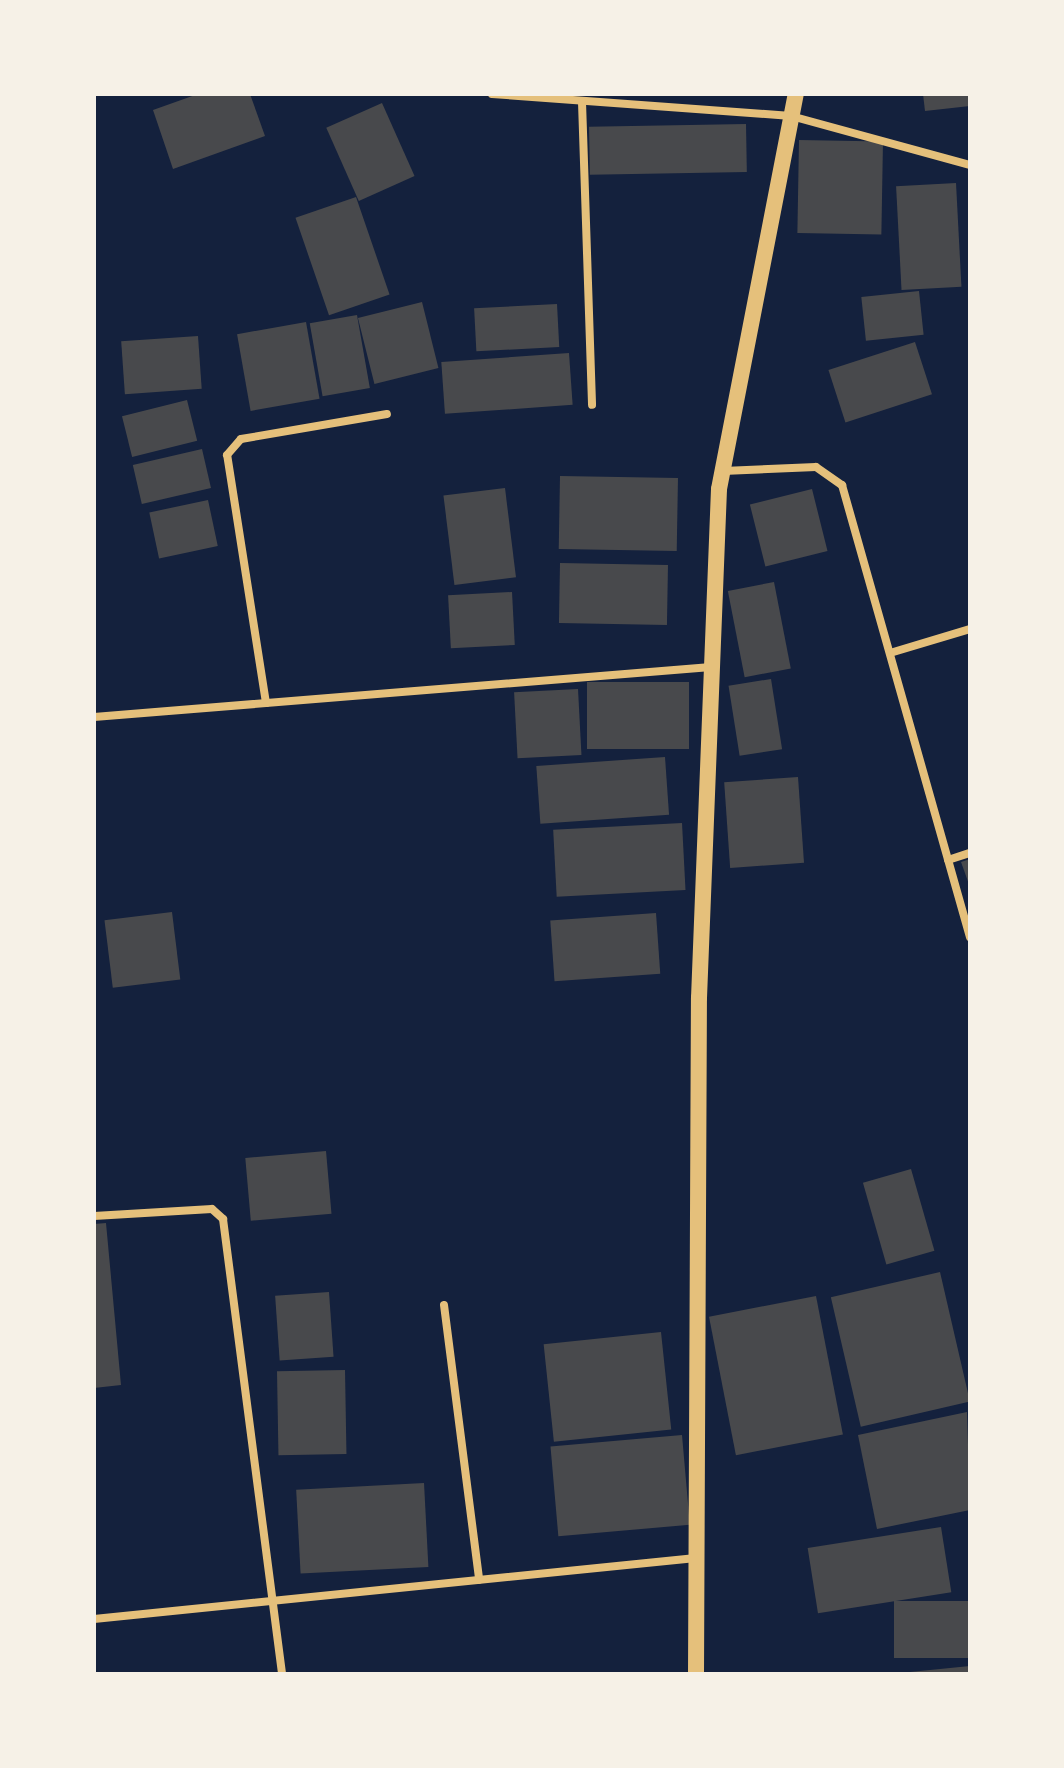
<!DOCTYPE html>
<html>
<head>
<meta charset="utf-8">
<style>
  body { margin:0 }
  #map { position:relative; width:1064px; height:1768px; overflow:hidden; background:#14213d; font-family:Overpass,sans-serif }
  div>[style] { position:absolute }
  [style*='--x'] { left:calc(var(--x)*1px); top:calc(var(--y)*1px); width:calc(var(--w)*1px); rotate:calc(var(--a)*1deg) }
  .building>* { inset:0; background:#48494c; transform-origin:0 0 }
  .minor>* { height:8px; margin:-4px; padding:0 4px; transform-origin:4px; border-radius:4px; background:#e5c07b }
  .secondary>* { height:16px; margin:-8px; padding:0 8px; transform-origin:8px; border-radius:8px; background:#e5c07b }
  span { translate:-50% -50%; white-space:nowrap; text-align:center; line-height:1.15; -webkit-text-stroke:7px #f6f1e7; paint-order:stroke }
  .frame { position:absolute; inset:0; border:96px solid #f6f1e7; pointer-events:none }
</style>
</head>
<body>
<div id="map">
  <div class="building">
    <div style="clip-path:polygon(198px 94px,250px 94px,265px 136px,173px 169px,153px 110px)"></div>
    <div style="clip-path:polygon(923px 94px,970px 94px,970px 106px,925px 111px)"></div>
    <div style="left:382px;top:103px;width:80px;height:61px;rotate:66deg"></div>
    <div style="left:746px;top:124px;width:48px;height:157px;rotate:89deg"></div>
    <div style="left:799px;top:140px;width:84px;height:93px;rotate:1deg"></div>
    <div style="left:956px;top:183px;width:104px;height:60px;rotate:87deg"></div>
    <div style="left:356px;top:197px;width:103px;height:64px;rotate:71deg"></div>
    <div style="left:919px;top:291px;width:44px;height:58px;rotate:84deg"></div>
    <div style="left:422px;top:302px;width:68px;height:66px;rotate:76deg"></div>
    <div style="left:557px;top:304px;width:43px;height:83px;rotate:87deg"></div>
    <div style="left:357px;top:315px;width:74px;height:48px;rotate:80deg"></div>
    <div style="left:306px;top:322px;width:78px;height:70px;rotate:80deg"></div>
    <div style="left:198px;top:336px;width:53px;height:77px;rotate:86deg"></div>
    <div style="left:915px;top:342px;width:55px;height:91px;rotate:72deg"></div>
    <div style="left:569px;top:353px;width:52px;height:128px;rotate:86deg"></div>
    <div style="left:187px;top:400px;width:42px;height:67px;rotate:76deg"></div>
    <div style="left:202px;top:449px;width:40px;height:71px;rotate:77deg"></div>
    <div style="left:560px;top:476px;width:118px;height:73px;rotate:1deg"></div>
    <div style="left:505px;top:488px;width:90px;height:62px;rotate:83deg"></div>
    <div style="left:812px;top:489px;width:64px;height:64px;rotate:76deg"></div>
    <div style="left:208px;top:500px;width:47px;height:60px;rotate:78deg"></div>
    <div style="left:560px;top:563px;width:108px;height:60px;rotate:1deg"></div>
    <div style="left:774px;top:582px;width:88px;height:47px;rotate:79deg"></div>
    <div style="left:512px;top:592px;width:53px;height:64px;rotate:87deg"></div>
    <div style="left:771px;top:679px;width:71px;height:43px;rotate:81deg"></div>
    <div style="left:587px;top:682px;width:102px;height:67px"></div>
    <div style="left:578px;top:689px;width:66px;height:64px;rotate:87deg"></div>
    <div style="left:665px;top:757px;width:58px;height:129px;rotate:86deg"></div>
    <div style="left:798px;top:777px;width:86px;height:74px;rotate:86deg"></div>
    <div style="left:682px;top:823px;width:67px;height:129px;rotate:87deg"></div>
    <div style="clip-path:polygon(970px 859px,970px 887px,961px 862px)"></div>
    <div style="left:172px;top:912px;width:68px;height:68px;rotate:83deg"></div>
    <div style="left:656px;top:913px;width:61px;height:106px;rotate:86deg"></div>
    <div style="left:326px;top:1151px;width:63px;height:81px;rotate:85deg"></div>
    <div style="left:911px;top:1169px;width:85px;height:50px;rotate:74deg"></div>
    <div style="clip-path:polygon(106px 1223px,121px 1385px,94px 1388px,94px 1224px)"></div>
    <div style="left:940px;top:1272px;width:133px;height:112px;rotate:77deg"></div>
    <div style="left:329px;top:1292px;width:65px;height:54px;rotate:86deg"></div>
    <div style="left:816px;top:1296px;width:141px;height:109px;rotate:79deg"></div>
    <div style="left:661px;top:1332px;width:98px;height:118px;rotate:84deg"></div>
    <div style="left:345px;top:1370px;width:84px;height:68px;rotate:89deg"></div>
    <div style="clip-path:polygon(967px 1412px,970px 1510px,877px 1529px,858px 1435px)"></div>
    <div style="left:682px;top:1435px;width:90px;height:132px;rotate:85deg"></div>
    <div style="left:424px;top:1483px;width:84px;height:128px;rotate:87deg"></div>
    <div style="left:941px;top:1527px;width:66px;height:135px;rotate:81deg"></div>
    <div style="left:970px;top:1601px;width:57px;height:76px;rotate:90deg"></div>
    <div style="clip-path:polygon(970px 1666px,970px 1674px,911px 1674px,910px 1672px)"></div>
  </div>
  <div class="minor">
    <div style="--x:492;--y:94;--w:300;--a:4.2"></div>
    <div style="--x:791;--y:116;--w:186;--a:15.3"></div>
    <div style="--x:582;--y:102;--w:303;--a:88.1"></div>
    <div style="--x:723;--y:471;--w:93;--a:-2.5"></div>
    <div style="--x:816;--y:467;--w:32;--a:35"></div>
    <div style="--x:842;--y:485;--w:470;--a:74.2"></div>
    <div style="--x:890;--y:653;--w:84;--a:-16.7"></div>
    <div style="--x:266;--y:703;--w:251;--a:-98.9"></div>
    <div style="--x:227;--y:455;--w:21;--a:-49"></div>
    <div style="--x:241;--y:439;--w:148;--a:-9.7"></div>
    <div style="--x:94;--y:717;--w:619;--a:-4.63"></div>
    <div style="--x:948;--y:860;--w:23;--a:-18"></div>
    <div style="--x:94;--y:1216;--w:118;--a:-3.4"></div>
    <div style="--x:212;--y:1209;--w:15;--a:42"></div>
    <div style="--x:223;--y:1219;--w:459;--a:82.6"></div>
    <div style="--x:444;--y:1305;--w:277;--a:82.7"></div>
    <div style="--x:94;--y:1619;--w:605;--a:-5.79"></div>
  </div>
  <div class="secondary">
    <div style="--x:696;--y:1674;--w:676;--a:-89.75"></div>
    <div style="--x:699;--y:998;--w:509;--a:-87.75"></div>
    <div style="--x:719;--y:489;--w:402;--a:-79"></div>
  </div>
  <div class="frame"></div>
</div>
</body>
</html>
